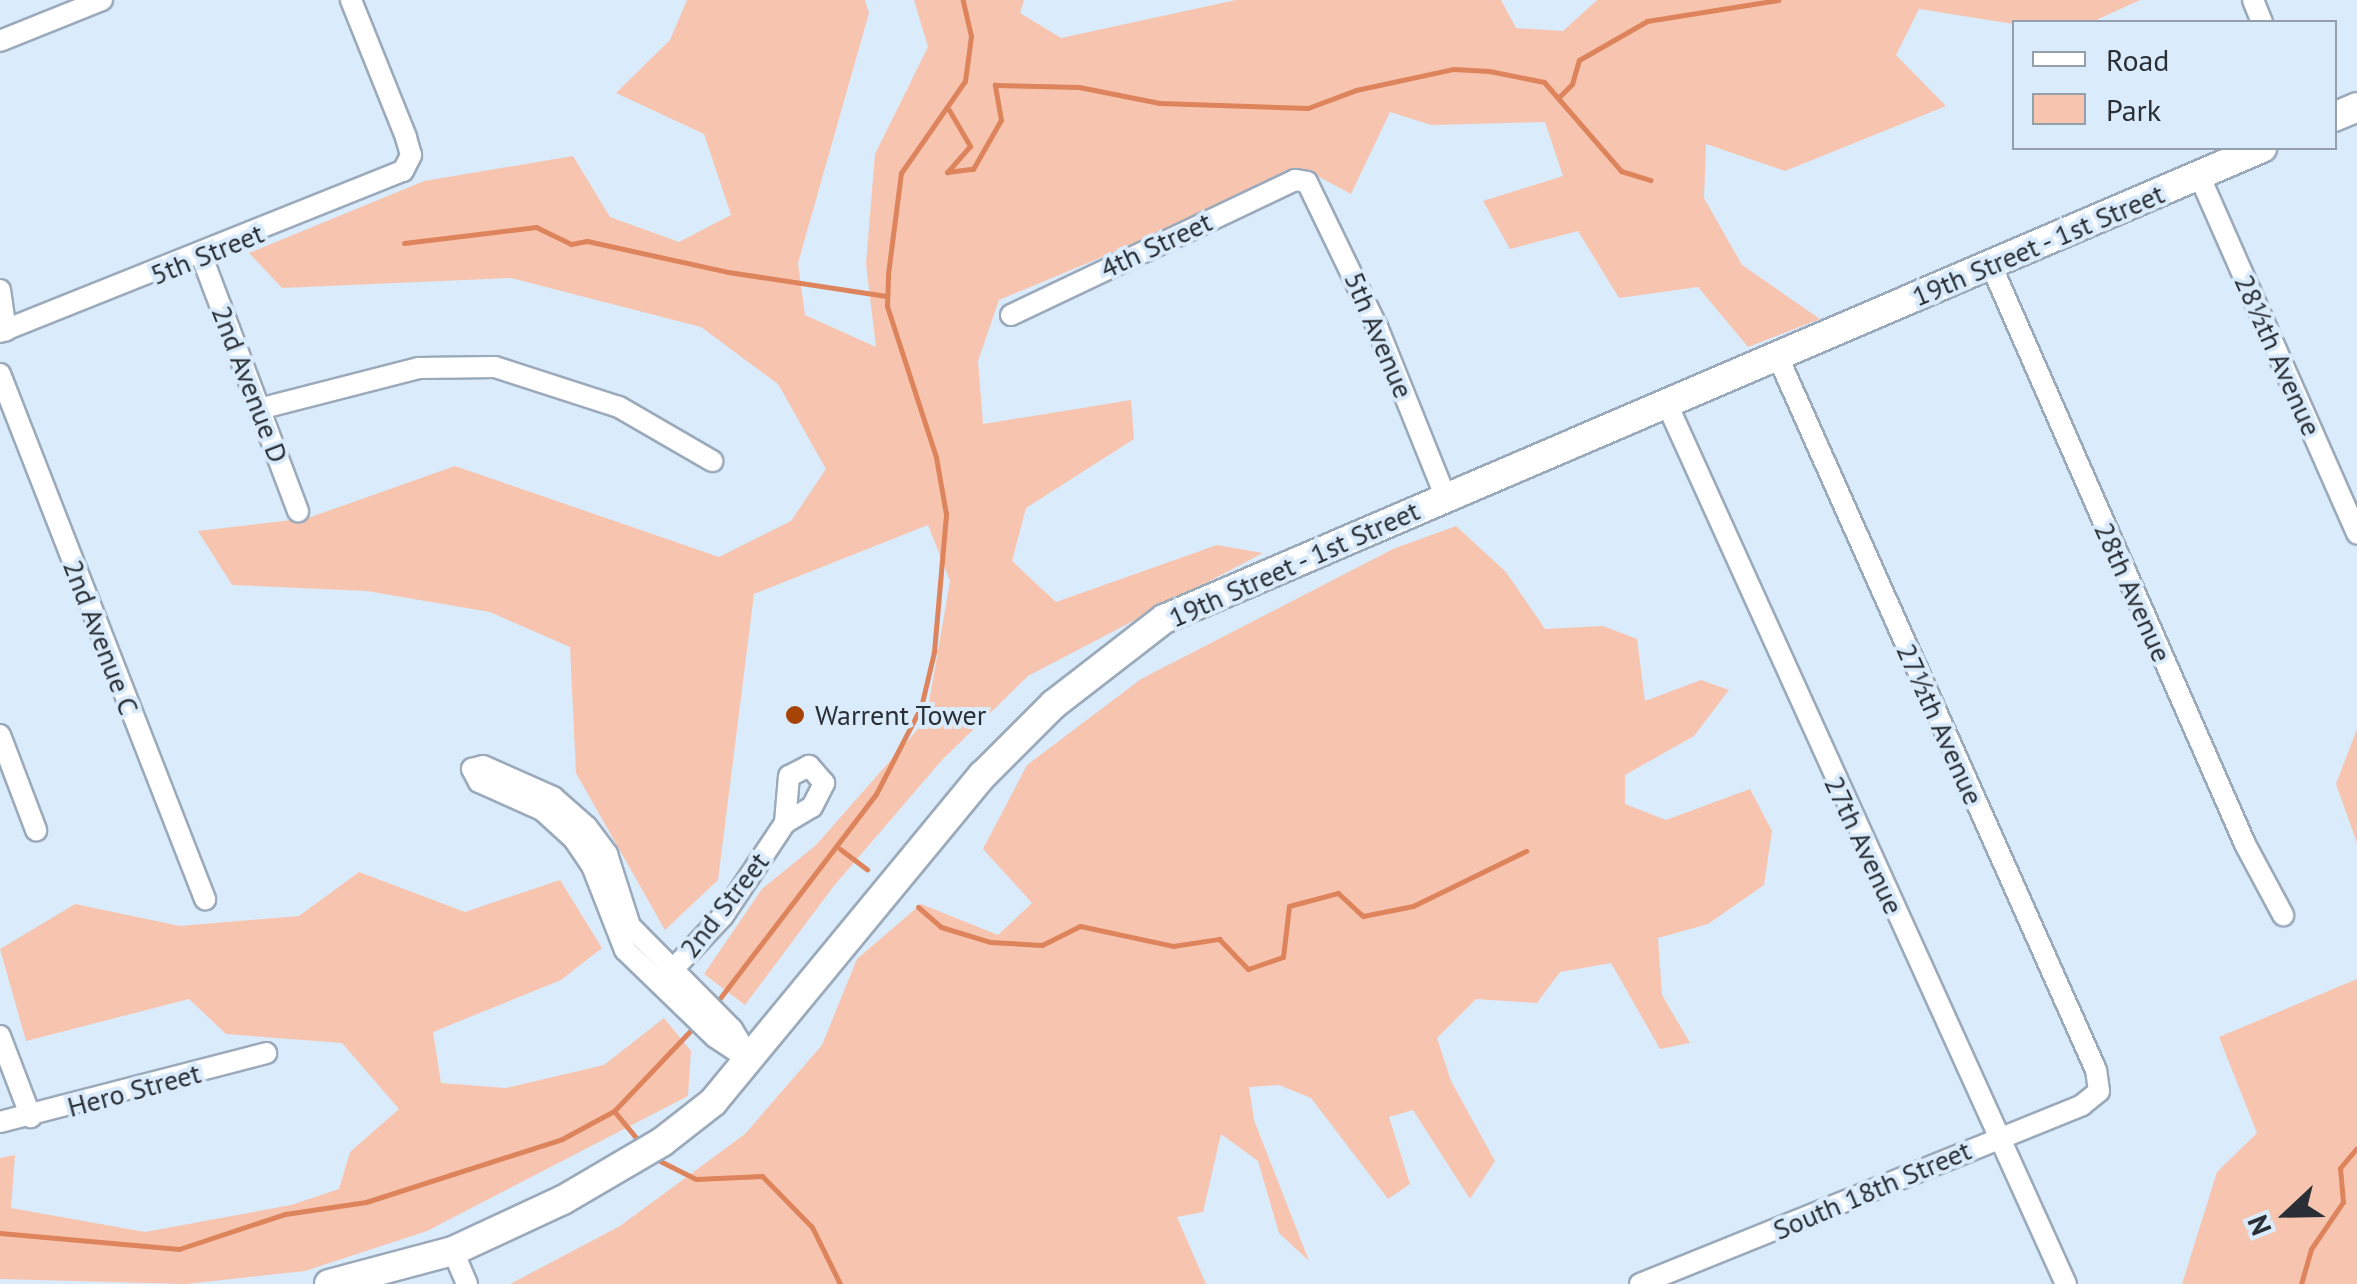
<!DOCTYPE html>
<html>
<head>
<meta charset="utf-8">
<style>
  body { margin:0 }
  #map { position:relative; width:2357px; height:1284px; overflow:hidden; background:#daebfc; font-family:"PT Sans",sans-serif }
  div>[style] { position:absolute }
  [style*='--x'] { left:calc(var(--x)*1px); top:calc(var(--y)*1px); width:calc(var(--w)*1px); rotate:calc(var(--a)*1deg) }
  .green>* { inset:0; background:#f7c5af }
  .stream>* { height:5px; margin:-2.5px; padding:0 2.5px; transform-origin:2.5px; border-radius:2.5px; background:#dd845c }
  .roads { filter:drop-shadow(2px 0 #9baabb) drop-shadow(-2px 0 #9baabb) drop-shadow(0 2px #9baabb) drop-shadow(0 -2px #9baabb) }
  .minor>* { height:20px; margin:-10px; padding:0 10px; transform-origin:10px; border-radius:10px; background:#fff }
  .major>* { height:28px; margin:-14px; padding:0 14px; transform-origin:14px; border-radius:14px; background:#fff }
  .dots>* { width:28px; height:28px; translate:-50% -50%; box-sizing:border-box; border:5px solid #daebfc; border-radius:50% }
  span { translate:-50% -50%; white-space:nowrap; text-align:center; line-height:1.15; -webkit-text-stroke:8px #daebfc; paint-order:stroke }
  .street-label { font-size:28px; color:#292f35 }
  .poi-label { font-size:28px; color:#292f35 }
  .left { translate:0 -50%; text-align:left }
  .legend { position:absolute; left:2012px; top:20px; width:325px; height:130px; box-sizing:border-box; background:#daebfc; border:2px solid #93a0ac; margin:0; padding:12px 18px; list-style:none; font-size:30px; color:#292f35 }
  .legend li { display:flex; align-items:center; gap:20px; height:50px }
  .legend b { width:50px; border:2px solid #93a0ac }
  .north { position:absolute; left:2237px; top:1164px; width:100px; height:100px; -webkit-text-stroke:8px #daebfc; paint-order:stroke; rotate:248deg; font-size:28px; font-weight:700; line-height:40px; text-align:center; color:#292f35 }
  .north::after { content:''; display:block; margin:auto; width:35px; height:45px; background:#292f35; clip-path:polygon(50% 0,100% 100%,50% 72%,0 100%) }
</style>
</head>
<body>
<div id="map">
  <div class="green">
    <div style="clip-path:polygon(687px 0,865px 0,869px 13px,798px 263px,805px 315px,876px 347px,866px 264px,875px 154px,928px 47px,914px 0,1024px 0,1020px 13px,1061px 38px,1236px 0,1501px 0,1516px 28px,1563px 31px,1597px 0,2140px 0,2092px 22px,2014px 24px,1919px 9px,1896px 55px,1946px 106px,1785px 171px,1706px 144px,1704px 198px,1742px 265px,1820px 319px,1748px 347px,1698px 287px,1619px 298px,1578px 231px,1510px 249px,1483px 201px,1563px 176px,1545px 122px,1431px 125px,1390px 112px,1351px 194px,1308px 171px,999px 300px,978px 361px,983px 424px,1131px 400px,1134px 439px,1026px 508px,1012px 561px,1056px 602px,1217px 545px,1263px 553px,1028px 676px,942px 760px,833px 887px,745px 1005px,704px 974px,762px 889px,816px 845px,926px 720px,950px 581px,928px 525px,754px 594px,718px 880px,665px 930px,576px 773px,570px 647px,490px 612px,367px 591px,232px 585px,198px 531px,308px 518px,455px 466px,719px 557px,791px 521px,826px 469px,778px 384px,701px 327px,511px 278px,282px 288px,249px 253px,424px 181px,573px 156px,610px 217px,679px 242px,731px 215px,704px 134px,616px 93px,670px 40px)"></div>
    <div style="clip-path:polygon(1456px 526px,1506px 572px,1545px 629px,1603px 626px,1637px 639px,1645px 701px,1701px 680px,1729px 690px,1694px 736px,1625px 775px,1625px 804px,1666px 820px,1750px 789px,1772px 831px,1764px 885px,1708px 924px,1658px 938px,1662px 995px,1690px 1043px,1660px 1049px,1611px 963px,1560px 972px,1537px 1003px,1476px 999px,1437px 1038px,1451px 1081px,1495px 1161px,1470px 1199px,1413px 1110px,1389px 1117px,1410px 1184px,1388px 1199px,1311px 1098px,1279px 1085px,1249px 1087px,1254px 1120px,1309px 1261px,1279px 1233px,1258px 1161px,1221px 1134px,1203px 1212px,1177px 1217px,1206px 1284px,510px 1284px,620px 1226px,745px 1134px,822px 1045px,857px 959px,921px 904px,998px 935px,1032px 903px,983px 849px,1027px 765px,1141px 679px,1393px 549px)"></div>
    <div style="clip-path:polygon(2357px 729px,2357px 843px,2336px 784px)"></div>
    <div style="clip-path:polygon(359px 872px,465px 912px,560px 880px,602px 948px,561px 980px,433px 1032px,441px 1083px,506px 1088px,604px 1065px,664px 1018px,691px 1051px,688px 1096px,427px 1231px,305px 1271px,186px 1284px,0 1279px,0 1158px,15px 1155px,11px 1208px,145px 1232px,291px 1205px,339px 1189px,350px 1152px,399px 1109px,342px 1043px,226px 1034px,189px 999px,26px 1041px,0 949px,75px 904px,180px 926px,299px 916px)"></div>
    <div style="clip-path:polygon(2357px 979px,2357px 1284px,2182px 1284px,2217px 1172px,2257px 1133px,2219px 1037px)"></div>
  </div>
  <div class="stream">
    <div style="--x:1558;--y:98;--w:20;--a:-45"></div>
    <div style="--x:1572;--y:84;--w:25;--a:-74"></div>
    <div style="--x:1579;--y:60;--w:78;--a:-29.8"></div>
    <div style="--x:1647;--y:21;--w:133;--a:-9.1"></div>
    <div style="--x:949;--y:110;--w:42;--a:59.7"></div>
    <div style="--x:970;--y:146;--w:35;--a:131"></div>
    <div style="--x:947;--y:172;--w:26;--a:-7"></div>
    <div style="--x:973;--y:169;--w:56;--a:-60.3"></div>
    <div style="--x:1001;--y:120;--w:36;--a:-100"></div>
    <div style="--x:995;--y:85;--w:84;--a:1.4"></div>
    <div style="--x:1079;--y:87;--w:82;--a:11.3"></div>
    <div style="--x:1159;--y:103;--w:149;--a:1.9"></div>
    <div style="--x:1308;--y:108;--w:51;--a:-20.6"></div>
    <div style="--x:1356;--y:90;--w:99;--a:-12.2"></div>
    <div style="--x:1453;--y:69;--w:36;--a:3"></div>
    <div style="--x:1489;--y:71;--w:56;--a:11.3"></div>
    <div style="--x:1544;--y:82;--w:118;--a:49.1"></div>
    <div style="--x:1621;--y:171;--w:31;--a:17"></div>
    <div style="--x:404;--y:243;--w:133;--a:-6.9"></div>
    <div style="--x:536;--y:227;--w:39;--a:26"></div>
    <div style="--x:571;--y:244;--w:16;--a:-11"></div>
    <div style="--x:587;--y:241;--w:144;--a:12.4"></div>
    <div style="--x:728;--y:272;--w:160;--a:8.6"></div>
    <div style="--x:840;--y:849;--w:34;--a:37"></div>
    <div style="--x:918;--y:907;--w:30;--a:41"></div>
    <div style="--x:941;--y:927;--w:51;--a:17"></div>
    <div style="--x:990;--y:942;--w:52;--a:3.3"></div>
    <div style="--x:1042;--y:945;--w:42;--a:-26.6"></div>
    <div style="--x:1080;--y:926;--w:95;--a:12.1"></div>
    <div style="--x:1173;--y:946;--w:47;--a:-8.7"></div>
    <div style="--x:1219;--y:939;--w:42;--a:46"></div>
    <div style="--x:1248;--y:969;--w:37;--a:-19"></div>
    <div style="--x:1283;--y:957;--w:51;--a:-83.3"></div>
    <div style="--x:1289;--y:906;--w:51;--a:-14.9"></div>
    <div style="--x:1338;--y:893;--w:34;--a:43"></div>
    <div style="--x:1363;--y:916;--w:51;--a:-11.3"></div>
    <div style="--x:1413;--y:906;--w:126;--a:-26"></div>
    <div style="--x:717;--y:1002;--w:262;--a:-52.6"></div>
    <div style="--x:876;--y:794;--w:98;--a:-62.7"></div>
    <div style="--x:921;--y:707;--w:57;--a:-76.7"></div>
    <div style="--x:934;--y:652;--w:139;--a:-85"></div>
    <div style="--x:946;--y:514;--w:58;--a:-100"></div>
    <div style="--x:936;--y:457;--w:159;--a:-108"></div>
    <div style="--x:887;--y:306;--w:32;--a:-88"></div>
    <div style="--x:888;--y:274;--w:102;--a:-82.7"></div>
    <div style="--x:901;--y:173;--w:112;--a:-55.2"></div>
    <div style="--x:965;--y:81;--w:45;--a:-82.4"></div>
    <div style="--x:971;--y:36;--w:37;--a:-103"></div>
    <div style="--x:614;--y:1111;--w:44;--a:50.5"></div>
    <div style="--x:652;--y:1157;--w:49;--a:26.6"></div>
    <div style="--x:696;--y:1179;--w:66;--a:-2.6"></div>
    <div style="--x:762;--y:1176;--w:71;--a:45.6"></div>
    <div style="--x:812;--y:1227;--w:64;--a:63.8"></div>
    <div style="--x:0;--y:1233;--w:180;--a:5.1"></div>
    <div style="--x:179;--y:1249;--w:112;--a:-18.3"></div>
    <div style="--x:285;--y:1214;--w:82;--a:-8.4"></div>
    <div style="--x:366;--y:1202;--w:206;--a:-17.8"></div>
    <div style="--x:562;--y:1139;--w:59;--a:-28.3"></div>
    <div style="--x:614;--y:1111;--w:119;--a:-46.4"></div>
    <div style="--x:2301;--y:1284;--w:36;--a:-74"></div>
    <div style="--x:2311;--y:1249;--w:57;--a:-55.8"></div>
    <div style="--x:2343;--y:1202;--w:34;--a:-95"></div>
    <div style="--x:2340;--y:1168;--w:26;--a:-50"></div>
  </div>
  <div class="roads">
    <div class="minor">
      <div style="--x:2253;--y:0;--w:24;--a:68"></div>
      <div style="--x:0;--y:41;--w:110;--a:-21.9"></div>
      <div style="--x:2199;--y:175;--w:392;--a:66.2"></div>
      <div style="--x:202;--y:257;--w:272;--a:69.3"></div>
      <div style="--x:1991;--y:265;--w:632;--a:66.31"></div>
      <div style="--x:2245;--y:844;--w:81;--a:61.8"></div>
      <div style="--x:0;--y:290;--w:41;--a:81.7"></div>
      <div style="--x:1011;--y:315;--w:314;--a:-25.4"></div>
      <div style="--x:1295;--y:180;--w:12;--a:9"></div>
      <div style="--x:1307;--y:182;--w:163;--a:64.2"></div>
      <div style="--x:1378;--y:329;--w:182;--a:68.1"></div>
      <div style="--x:0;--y:332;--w:434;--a:-21.8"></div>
      <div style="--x:403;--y:171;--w:18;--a:-63"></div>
      <div style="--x:411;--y:155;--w:19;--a:-106"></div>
      <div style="--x:406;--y:137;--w:148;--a:-111.9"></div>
      <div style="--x:0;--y:374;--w:564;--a:68.67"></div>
      <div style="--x:1667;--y:404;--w:966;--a:65.61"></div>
      <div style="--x:259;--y:409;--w:165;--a:-14.4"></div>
      <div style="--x:419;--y:368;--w:76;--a:-0.8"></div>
      <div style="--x:495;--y:367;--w:130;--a:17.9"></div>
      <div style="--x:619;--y:407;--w:108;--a:30.1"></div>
      <div style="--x:0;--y:735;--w:102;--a:69.2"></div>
      <div style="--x:483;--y:766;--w:77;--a:23.9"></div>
      <div style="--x:553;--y:797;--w:45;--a:41.4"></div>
      <div style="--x:587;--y:827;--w:34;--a:53"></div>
      <div style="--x:607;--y:854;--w:76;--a:72.3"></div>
      <div style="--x:630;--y:926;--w:145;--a:45.3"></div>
      <div style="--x:732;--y:1029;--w:37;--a:59"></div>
      <div style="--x:751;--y:1061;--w:43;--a:-146.3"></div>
      <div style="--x:715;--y:1037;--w:125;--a:-136"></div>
      <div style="--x:625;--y:950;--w:90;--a:-111.4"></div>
      <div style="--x:592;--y:866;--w:32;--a:-124"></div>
      <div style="--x:574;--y:839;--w:43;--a:-137.8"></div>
      <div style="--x:542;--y:810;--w:69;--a:-156"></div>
      <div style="--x:479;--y:782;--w:15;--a:-118"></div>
      <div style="--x:472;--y:769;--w:11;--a:-15"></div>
      <div style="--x:664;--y:979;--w:86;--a:-46.9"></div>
      <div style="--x:723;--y:916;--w:112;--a:-56.3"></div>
      <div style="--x:785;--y:823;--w:31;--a:-31"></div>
      <div style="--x:812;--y:807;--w:27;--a:-63"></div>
      <div style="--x:824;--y:783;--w:23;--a:-131"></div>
      <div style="--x:809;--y:766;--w:22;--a:153"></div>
      <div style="--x:789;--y:776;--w:47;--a:94.9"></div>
      <div style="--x:0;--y:1036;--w:87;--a:69.1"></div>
      <div style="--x:0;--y:1122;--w:275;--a:-14.5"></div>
      <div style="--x:453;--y:1251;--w:36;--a:67"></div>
      <div style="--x:1640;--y:1284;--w:477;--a:-22"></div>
      <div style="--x:2082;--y:1105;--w:22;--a:-39"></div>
      <div style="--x:2099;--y:1091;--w:21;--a:-98"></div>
      <div style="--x:2096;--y:1070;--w:781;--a:-114.04"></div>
    </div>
    <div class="major">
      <div style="--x:2334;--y:117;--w:25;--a:-23"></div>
      <div style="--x:329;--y:1284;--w:128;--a:-14.9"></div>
      <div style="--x:453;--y:1251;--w:121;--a:-24.9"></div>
      <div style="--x:563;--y:1200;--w:115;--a:-30.4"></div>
      <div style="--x:662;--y:1142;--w:65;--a:-38.1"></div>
      <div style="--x:713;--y:1102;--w:424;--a:-50.5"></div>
      <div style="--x:983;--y:775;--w:100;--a:-45"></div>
      <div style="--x:1054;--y:704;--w:139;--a:-37.7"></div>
      <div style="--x:1164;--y:619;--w:1195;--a:-23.22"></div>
    </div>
  </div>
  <div class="dots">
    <div style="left:795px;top:715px;background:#a54204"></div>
  </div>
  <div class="street-label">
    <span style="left:1156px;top:245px;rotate:-25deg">4th Street</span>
    <span style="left:2038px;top:245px;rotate:-23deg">19th Street - 1st Street</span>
    <span style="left:207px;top:254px;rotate:-22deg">5th Street</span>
    <span style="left:1379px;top:335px;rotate:67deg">5th Avenue</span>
    <span style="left:2278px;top:355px;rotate:66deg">28½th Avenue</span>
    <span style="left:250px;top:384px;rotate:69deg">2nd Avenue D</span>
    <span style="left:1294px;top:564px;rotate:-24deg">19th Street - 1st Street</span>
    <span style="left:2133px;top:592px;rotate:66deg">28th Avenue</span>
    <span style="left:101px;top:637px;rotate:69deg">2nd Avenue C</span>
    <span style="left:1940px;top:724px;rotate:66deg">27½th Avenue</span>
    <span style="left:1864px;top:845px;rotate:65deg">27th Avenue</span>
    <span style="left:724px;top:905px;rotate:-52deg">2nd Street</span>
    <span style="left:134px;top:1090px;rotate:-15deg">Hero Street</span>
    <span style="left:1872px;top:1190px;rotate:-23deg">South 18th Street</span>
  </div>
  <div class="poi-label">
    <span class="left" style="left:815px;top:715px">Warrent Tower</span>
  </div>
  <ul class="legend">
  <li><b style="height:12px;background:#fff"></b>Road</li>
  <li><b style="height:28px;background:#f7c5af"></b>Park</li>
  </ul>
  <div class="north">N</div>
</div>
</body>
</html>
